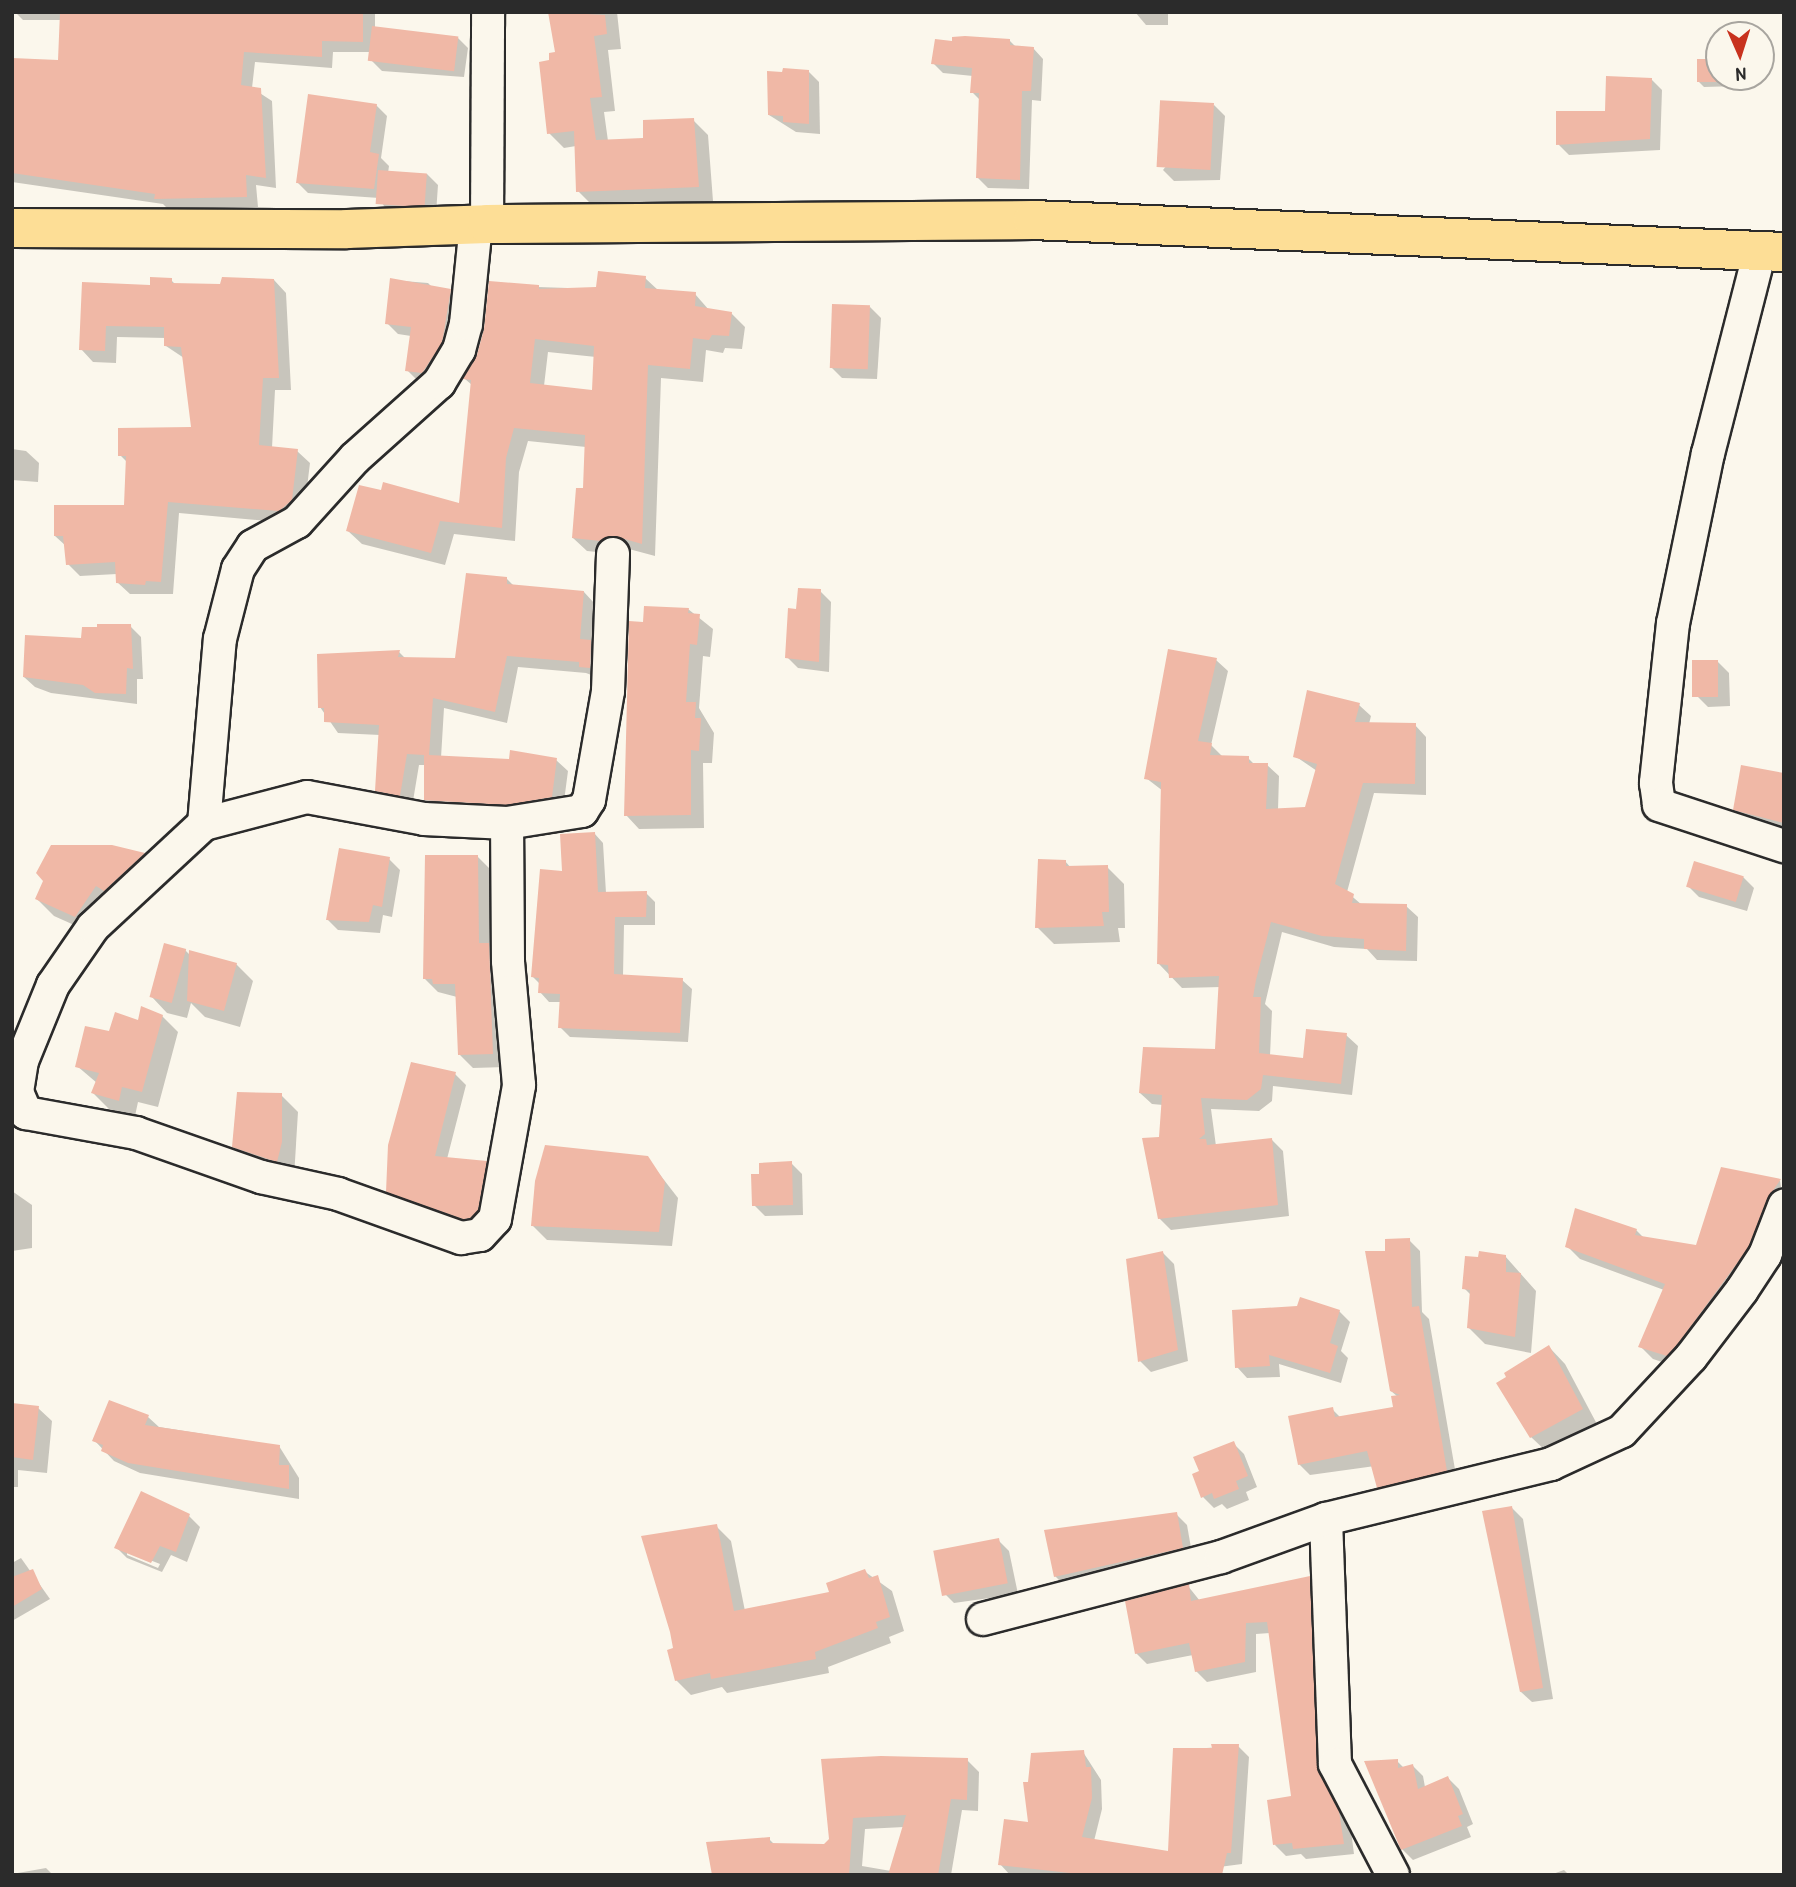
<!DOCTYPE html>
<html>
<head>
<meta charset="utf-8">
<style>
  body { margin:0 }
  #map { position:relative; width:1796px; height:1887px; overflow:hidden; background:#fbf7ec; font-family:"Patrick Hand",sans-serif }
  div>[style] { position:absolute }
  [style*='--x'] { left:calc(var(--x)*1px); top:calc(var(--y)*1px); width:calc(var(--w)*1px); rotate:calc(var(--a)*1deg) }
  .shadow>* { inset:0; background:#0003 }
  .building>* { inset:0; background:#f0b8a6; transform-origin:0 0 }
  .roads { filter:drop-shadow(2px 0 #2b2b2b) drop-shadow(-2px 0 #2b2b2b) drop-shadow(0 2px #2b2b2b) drop-shadow(0 -2px #2b2b2b) }
  .street>* { height:32px; margin:-16px; padding:0 16px; transform-origin:16px; border-radius:16px; background:#fbf7ec }
  .primary>* { height:38px; margin:-19px; padding:0 19px; transform-origin:19px; border-radius:19px; background:#fdde96 }
  span { translate:-50% -50%; white-space:nowrap; text-align:center; line-height:1.15; -webkit-text-stroke:5px #fbf7ec; paint-order:stroke }
  .frame { position:absolute; inset:0; border:14px solid #2b2b2b; pointer-events:none }
  .north { position:absolute; left:1705px; top:21px; width:70px; height:70px; box-sizing:border-box; background:#fbf7ec; border:2px solid #a8a59f; border-radius:50%; rotate:177deg; font-size:19px; font-weight:700; line-height:28px; text-align:center; color:#2b2b2b }
  .north::after { content:''; display:block; margin:auto; width:24px; height:32px; background:#c8321e; clip-path:polygon(50% 0,100% 100%,50% 72%,0 100%) }
</style>
</head>
<body>
<div id="map">
  <div class="shadow">
    <div style="clip-path:polygon(15px 12px,375px 12px,375px 28px,457px 37px,468px 48px,464px 77px,382px 71px,371px 60px,372px 52px,333px 52px,332px 68px,255px 62px,252px 88px,272px 101px,276px 188px,256px 185px,258px 207px,168px 209px,163px 204px,12px 182px,12px 60px,60px 61px,62px 20px,23px 20px)"></div>
    <div style="clip-path:polygon(550px 12px,617px 12px,621px 49px,608px 50px,615px 111px,604px 112px,608px 141px,645px 140px,693px 120px,708px 135px,713px 201px,593px 206px,578px 191px,576px 146px,564px 148px,549px 133px,551px 61px,557px 53px)"></div>
    <div style="clip-path:polygon(1135px 12px,1168px 12px,1168px 25px,1146px 25px)"></div>
    <div style="clip-path:polygon(1010px 41px,1016px 47px,1033px 48px,1043px 59px,1041px 101px,1032px 100px,1029px 189px,988px 188px,978px 178px,980px 100px,972px 92px,973px 76px,943px 73px,933px 63px)"></div>
    <div style="clip-path:polygon(808px 71px,819px 82px,820px 134px,796px 132px,769px 115px,784px 74px)"></div>
    <div style="clip-path:polygon(1719px 77px,1739px 77px,1739px 86px,1704px 87px,1699px 82px)"></div>
    <div style="clip-path:polygon(1651px 79px,1662px 90px,1660px 150px,1569px 155px,1558px 144px)"></div>
    <div style="clip-path:polygon(376px 105px,387px 116px,381px 158px,389px 166px,388px 173px,427px 174px,438px 185px,436px 214px,389px 214px,379px 198px,308px 193px,297px 182px)"></div>
    <div style="clip-path:polygon(1214px 105px,1225px 116px,1220px 180px,1174px 181px,1163px 170px)"></div>
    <div style="clip-path:polygon(evenodd,645px 278px,659px 291px,695px 294px,709px 310px,731px 313px,745px 327px,742px 349px,725px 348px,723px 353px,706px 350px,703px 382px,661px 378px,655px 556px,629px 549px,616px 554px,587px 551px,573px 538px,584px 490px,586px 447px,528px 441px,519px 472px,515px 541px,454px 534px,445px 565px,362px 544px,348px 531px,460px 505px,472px 385px,465px 379px,538px 287px,598px 289px,645px 278px,548px 352px,596px 357px,594px 392px,544px 386px,548px 352px)"></div>
    <div style="clip-path:polygon(171px 280px,176px 285px,221px 286px,274px 280px,286px 293px,291px 390px,275px 390px,272px 448px,297px 451px,310px 463px,304px 512px,291px 523px,179px 513px,173px 594px,130px 594px,117px 582px,117px 574px,80px 576px,68px 564px,66px 546px,55px 536px,125px 506px,128px 463px,120px 455px,193px 428px,184px 358px,166px 346px,166px 338px,117px 337px,116px 363px,93px 362px,81px 349px,84px 284px,151px 287px)"></div>
    <div style="clip-path:polygon(391px 280px,428px 283px,434px 289px,450px 290px,461px 301px,452px 354px,418px 381px,407px 370px,411px 336px,398px 334px,387px 323px)"></div>
    <div style="clip-path:polygon(870px 307px,881px 318px,877px 379px,842px 378px,831px 367px)"></div>
    <div style="clip-path:polygon(12px 449px,26px 451px,39px 463px,38px 482px,12px 480px)"></div>
    <div style="clip-path:polygon(507px 579px,514px 586px,584px 592px,595px 604px,592px 643px,603px 653px,602px 679px,586px 673px,518px 667px,507px 723px,444px 708px,441px 758px,556px 760px,568px 771px,563px 809px,438px 812px,426px 800px,426px 765px,419px 765px,412px 807px,389px 802px,377px 790px,380px 735px,338px 733px,320px 707px,399px 652px,406px 659px,457px 659px)"></div>
    <div style="clip-path:polygon(820px 591px,831px 602px,829px 672px,798px 668px,787px 657px,798px 611px)"></div>
    <div style="clip-path:polygon(688px 609px,713px 629px,710px 657px,703px 656px,699px 708px,714px 733px,712px 763px,703px 763px,704px 828px,639px 829px,626px 815px,645px 624px)"></div>
    <div style="clip-path:polygon(130px 626px,141px 637px,143px 679px,137px 679px,137px 704px,51px 693px,35px 687px,24px 677px)"></div>
    <div style="clip-path:polygon(1216px 660px,1228px 671px,1211px 745px,1223px 757px,1248px 758px,1255px 765px,1267px 765px,1279px 776px,1278px 810px,1306px 809px,1317px 771px,1295px 756px,1359px 705px,1371px 716px,1369px 724px,1415px 725px,1426px 737px,1426px 795px,1374px 793px,1347px 892px,1362px 905px,1406px 906px,1418px 917px,1417px 961px,1377px 960px,1367px 949px,1334px 947px,1282px 932px,1265px 1004px,1272px 1011px,1270px 1056px,1305px 1060px,1346px 1035px,1358px 1046px,1352px 1095px,1273px 1086px,1272px 1101px,1259px 1111px,1211px 1109px,1216px 1146px,1272px 1140px,1283px 1151px,1289px 1216px,1171px 1230px,1159px 1218px,1163px 1105px,1152px 1104px,1140px 1093px,1216px 1051px,1221px 987px,1182px 988px,1159px 964px,1163px 791px,1146px 778px)"></div>
    <div style="clip-path:polygon(1718px 662px,1729px 673px,1730px 706px,1708px 707px,1697px 696px)"></div>
    <div style="clip-path:polygon(1784px 774px,1784px 833px,1750px 825px,1735px 809px)"></div>
    <div style="clip-path:polygon(594px 833px,603px 843px,606px 893px,646px 893px,655px 902px,655px 925px,624px 925px,623px 976px,682px 980px,692px 989px,688px 1042px,570px 1037px,560px 1027px,562px 1002px,549px 1002px,540px 992px,540px 984px,533px 977px,563px 873px)"></div>
    <div style="clip-path:polygon(112px 846px,144px 855px,160px 871px,92px 933px,54px 916px,37px 899px)"></div>
    <div style="clip-path:polygon(477px 856px,491px 870px,492px 947px,502px 958px,506px 1067px,473px 1068px,460px 1055px,457px 997px,438px 992px,425px 979px)"></div>
    <div style="clip-path:polygon(389px 859px,400px 870px,392px 917px,383px 915px,380px 933px,338px 930px,327px 919px)"></div>
    <div style="clip-path:polygon(1065px 861px,1071px 868px,1107px 867px,1124px 884px,1125px 928px,1118px 928px,1120px 942px,1054px 944px,1037px 927px)"></div>
    <div style="clip-path:polygon(1743px 877px,1754px 888px,1747px 911px,1699px 897px,1688px 886px)"></div>
    <div style="clip-path:polygon(185px 950px,191px 956px,236px 964px,253px 981px,240px 1027px,205px 1017px,191px 1003px,187px 1018px,167px 1013px,151px 996px)"></div>
    <div style="clip-path:polygon(162px 1016px,178px 1032px,158px 1107px,138px 1102px,135px 1116px,109px 1109px,93px 1093px,97px 1083px,77px 1066px,110px 1033px)"></div>
    <div style="clip-path:polygon(455px 1074px,466px 1085px,447px 1159px,486px 1163px,497px 1173px,475px 1229px,399px 1202px,387px 1191px)"></div>
    <div style="clip-path:polygon(281px 1095px,298px 1112px,294px 1177px,251px 1164px,234px 1147px)"></div>
    <div style="clip-path:polygon(647px 1158px,678px 1198px,672px 1246px,547px 1240px,533px 1226px)"></div>
    <div style="clip-path:polygon(791px 1163px,802px 1174px,803px 1215px,765px 1216px,754px 1205px,761px 1176px)"></div>
    <div style="clip-path:polygon(1722px 1169px,1780px 1181px,1784px 1205px,1680px 1368px,1653px 1359px,1640px 1346px,1664px 1290px,1580px 1259px,1567px 1246px,1636px 1230px,1644px 1238px,1697px 1247px)"></div>
    <div style="clip-path:polygon(12px 1191px,32px 1205px,32px 1248px,12px 1251px)"></div>
    <div style="clip-path:polygon(1409px 1240px,1420px 1251px,1422px 1312px,1429px 1319px,1457px 1481px,1389px 1498px,1379px 1487px,1375px 1466px,1310px 1475px,1299px 1464px,1332px 1409px,1341px 1418px,1395px 1409px,1398px 1397px,1391px 1391px,1387px 1252px)"></div>
    <div style="clip-path:polygon(1163px 1253px,1174px 1264px,1188px 1361px,1151px 1372px,1140px 1361px)"></div>
    <div style="clip-path:polygon(1505px 1256px,1536px 1291px,1531px 1353px,1485px 1344px,1468px 1327px,1471px 1295px,1464px 1288px)"></div>
    <div style="clip-path:polygon(1339px 1311px,1350px 1322px,1341px 1351px,1348px 1358px,1341px 1383px,1279px 1364px,1280px 1377px,1247px 1378px,1237px 1367px)"></div>
    <div style="clip-path:polygon(1549px 1347px,1565px 1364px,1598px 1426px,1548px 1453px,1531px 1437px)"></div>
    <div style="clip-path:polygon(110px 1402px,148px 1417px,159px 1427px,279px 1446px,299px 1478px,299px 1499px,140px 1473px,114px 1461px,94px 1440px)"></div>
    <div style="clip-path:polygon(12px 1407px,38px 1408px,52px 1421px,47px 1473px,18px 1470px,18px 1487px,12px 1487px)"></div>
    <div style="clip-path:polygon(1233px 1443px,1244px 1454px,1257px 1487px,1246px 1492px,1249px 1500px,1227px 1509px,1222px 1504px,1214px 1508px,1203px 1497px,1201px 1472px)"></div>
    <div style="clip-path:polygon(1512px 1508px,1523px 1519px,1553px 1699px,1532px 1702px,1521px 1692px)"></div>
    <div style="clip-path:polygon(1176px 1514px,1187px 1525px,1193px 1559px,1066px 1587px,1055px 1576px)"></div>
    <div style="clip-path:polygon(evenodd,189px 1516px,200px 1527px,187px 1562px,171px 1555px,162px 1572px,127px 1558px,116px 1547px,189px 1516px,127px 1551px,160px 1564px,158px 1568px,127px 1555px,127px 1551px)"></div>
    <div style="clip-path:polygon(716px 1526px,731px 1541px,745px 1611px,832px 1594px,864px 1571px,892px 1591px,904px 1631px,889px 1637px,891px 1643px,828px 1667px,829px 1673px,727px 1693px,722px 1687px,691px 1695px,676px 1680px,675px 1649px)"></div>
    <div style="clip-path:polygon(998px 1540px,1009px 1551px,1018px 1594px,954px 1603px,943px 1592px)"></div>
    <div style="clip-path:polygon(21px 1558px,50px 1599px,12px 1621px,12px 1563px)"></div>
    <div style="clip-path:polygon(1309px 1578px,1320px 1588px,1354px 1854px,1306px 1859px,1301px 1854px,1286px 1856px,1275px 1845px,1293px 1797px,1270px 1633px,1256px 1634px,1256px 1672px,1207px 1682px,1196px 1671px,1193px 1655px,1147px 1664px,1136px 1653px,1188px 1586px,1200px 1601px)"></div>
    <div style="clip-path:polygon(1238px 1746px,1249px 1757px,1242px 1864px,1158px 1875px,1010px 1875px,1000px 1864px,1030px 1824px,1030px 1783px,1083px 1752px,1101px 1780px,1102px 1809px,1094px 1841px,1170px 1853px,1175px 1750px)"></div>
    <div style="clip-path:polygon(evenodd,967px 1760px,979px 1772px,978px 1811px,962px 1810px,951px 1875px,714px 1875px,769px 1839px,775px 1845px,824px 1846px,831px 1839px,823px 1761px,967px 1760px,904px 1827px,891px 1871px,862px 1866px,865px 1829px,904px 1827px)"></div>
    <div style="clip-path:polygon(1397px 1761px,1404px 1768px,1413px 1766px,1423px 1776px,1425px 1787px,1448px 1778px,1459px 1789px,1473px 1824px,1467px 1827px,1471px 1837px,1413px 1860px,1402px 1849px)"></div>
    <div style="clip-path:polygon(46px 1868px,53px 1875px,12px 1875px,12px 1874px)"></div>
    <div style="clip-path:polygon(1564px 1870px,1569px 1875px,1550px 1875px)"></div>
  </div>
  <div class="building">
    <div style="clip-path:polygon(60px 12px,363px 12px,363px 42px,322px 41px,322px 57px,244px 52px,241px 85px,261px 88px,266px 178px,246px 175px,247px 197px,154px 199px,155px 194px,12px 173px,12px 58px,58px 60px)"></div>
    <div style="clip-path:polygon(548px 12px,605px 15px,607px 34px,594px 36px,602px 97px,590px 98px,596px 140px,643px 138px,643px 120px,694px 118px,699px 187px,576px 192px,574px 131px,547px 134px,539px 62px,549px 60px,549px 53px,555px 52px)"></div>
    <div style="left:372px;top:26px;width:87px;height:35px;rotate:7deg"></div>
    <div style="clip-path:polygon(965px 36px,1010px 39px,1010px 45px,1034px 47px,1031px 91px,1022px 91px,1020px 180px,976px 178px,979px 93px,970px 93px,972px 68px,931px 64px,935px 39px,952px 41px,952px 37px)"></div>
    <div style="left:1719px;top:59px;width:23px;height:22px;rotate:90deg"></div>
    <div style="clip-path:polygon(783px 68px,809px 70px,809px 124px,783px 122px,783px 116px,768px 115px,767px 71px,782px 72px)"></div>
    <div style="clip-path:polygon(1606px 76px,1652px 78px,1650px 139px,1556px 145px,1556px 111px,1605px 111px)"></div>
    <div style="clip-path:polygon(308px 94px,377px 104px,370px 152px,379px 154px,374px 189px,296px 183px)"></div>
    <div style="left:1214px;top:103px;width:67px;height:54px;rotate:93deg"></div>
    <div style="left:378px;top:170px;width:49px;height:34px;rotate:4deg"></div>
    <div style="clip-path:polygon(evenodd,598px 271px,646px 276px,645px 288px,696px 292px,695px 306px,732px 312px,729px 336px,712px 335px,709px 340px,693px 338px,690px 369px,648px 365px,642px 544px,614px 536px,601px 541px,572px 538px,576px 488px,583px 488px,585px 435px,514px 428px,506px 458px,502px 528px,440px 521px,431px 553px,346px 531px,359px 485px,381px 490px,383px 482px,459px 503px,471px 380px,463px 379px,477px 355px,484px 329px,489px 281px,539px 285px,539px 289px,596px 287px,598px 271px,535px 339px,594px 346px,592px 390px,530px 383px,535px 339px)"></div>
    <div style="clip-path:polygon(150px 277px,172px 278px,172px 283px,220px 284px,222px 277px,274px 279px,279px 378px,263px 378px,259px 445px,298px 449px,292px 500px,279px 511px,168px 502px,161px 582px,146px 581px,145px 585px,116px 583px,115px 562px,66px 565px,63px 536px,54px 536px,54px 505px,124px 505px,126px 456px,118px 456px,118px 428px,191px 427px,181px 347px,164px 346px,164px 327px,106px 326px,105px 351px,79px 350px,82px 282px,150px 285px)"></div>
    <div style="clip-path:polygon(390px 278px,451px 289px,442px 343px,422px 373px,405px 371px,411px 327px,385px 324px)"></div>
    <div style="left:832px;top:304px;width:38px;height:64px;rotate:2deg"></div>
    <div style="clip-path:polygon(466px 573px,507px 577px,507px 584px,584px 591px,580px 639px,591px 640px,590px 668px,579px 667px,579px 662px,507px 656px,495px 712px,433px 698px,429px 755px,509px 759px,510px 750px,557px 758px,552px 797px,506px 805px,424px 800px,424px 755px,407px 754px,400px 796px,375px 791px,379px 725px,324px 722px,324px 708px,318px 708px,317px 654px,400px 650px,398px 657px,455px 658px)"></div>
    <div style="clip-path:polygon(798px 588px,821px 589px,819px 662px,785px 658px,788px 608px,796px 609px)"></div>
    <div style="clip-path:polygon(644px 606px,689px 608px,688px 613px,700px 614px,697px 645px,690px 644px,686px 702px,696px 702px,695px 718px,701px 718px,699px 751px,691px 750px,691px 815px,624px 816px,629px 621px,643px 622px)"></div>
    <div style="clip-path:polygon(97px 624px,131px 624px,133px 669px,127px 668px,126px 694px,95px 693px,83px 685px,23px 677px,25px 635px,81px 638px,82px 627px,97px 627px)"></div>
    <div style="clip-path:polygon(1168px 649px,1217px 658px,1198px 741px,1212px 743px,1210px 755px,1249px 756px,1249px 763px,1268px 763px,1266px 809px,1305px 807px,1317px 764px,1293px 757px,1307px 690px,1360px 703px,1355px 722px,1416px 723px,1415px 784px,1363px 783px,1335px 884px,1354px 894px,1352px 903px,1407px 904px,1406px 951px,1364px 949px,1364px 939px,1322px 936px,1271px 922px,1256px 980px,1253px 997px,1261px 997px,1259px 1053px,1303px 1058px,1306px 1029px,1347px 1033px,1341px 1084px,1263px 1075px,1261px 1089px,1247px 1100px,1201px 1098px,1205px 1134px,1199px 1139px,1206px 1139px,1207px 1145px,1272px 1138px,1278px 1205px,1158px 1219px,1142px 1138px,1159px 1137px,1162px 1095px,1139px 1093px,1143px 1047px,1215px 1049px,1219px 976px,1169px 978px,1168px 965px,1157px 964px,1161px 782px,1144px 779px)"></div>
    <div style="left:1692px;top:660px;width:26px;height:37px"></div>
    <div style="clip-path:polygon(1741px 765px,1784px 773px,1784px 823px,1733px 810px)"></div>
    <div style="clip-path:polygon(595px 832px,598px 892px,647px 891px,646px 917px,615px 917px,614px 974px,683px 978px,680px 1033px,558px 1028px,560px 994px,538px 993px,539px 978px,531px 977px,540px 869px,562px 871px,560px 834px)"></div>
    <div style="clip-path:polygon(51px 845px,112px 845px,145px 853px,104px 891px,96px 886px,75px 917px,35px 899px,43px 881px,36px 873px)"></div>
    <div style="clip-path:polygon(339px 848px,390px 857px,382px 907px,373px 905px,369px 922px,326px 920px)"></div>
    <div style="clip-path:polygon(425px 855px,478px 855px,479px 943px,489px 943px,493px 1054px,458px 1055px,455px 984px,433px 984px,432px 979px,423px 979px)"></div>
    <div style="clip-path:polygon(1038px 859px,1066px 860px,1066px 866px,1108px 865px,1109px 912px,1102px 912px,1104px 926px,1035px 928px)"></div>
    <div style="left:1694px;top:861px;width:52px;height:27px;rotate:17deg"></div>
    <div style="left:164px;top:943px;width:23px;height:56px;rotate:15deg"></div>
    <div style="clip-path:polygon(189px 950px,237px 963px,224px 1011px,187px 1001px)"></div>
    <div style="clip-path:polygon(141px 1006px,163px 1015px,142px 1092px,122px 1087px,119px 1101px,91px 1093px,99px 1073px,75px 1067px,85px 1026px,109px 1031px,115px 1012px,138px 1020px)"></div>
    <div style="clip-path:polygon(411px 1062px,456px 1072px,435px 1156px,487px 1161px,478px 1210px,471px 1218px,463px 1219px,386px 1192px,388px 1145px)"></div>
    <div style="clip-path:polygon(237px 1092px,282px 1093px,282px 1142px,277px 1162px,232px 1147px)"></div>
    <div style="clip-path:polygon(545px 1145px,648px 1156px,665px 1182px,659px 1232px,531px 1226px,535px 1181px)"></div>
    <div style="clip-path:polygon(792px 1161px,793px 1205px,752px 1206px,751px 1174px,759px 1174px,759px 1163px)"></div>
    <div style="clip-path:polygon(1721px 1167px,1781px 1179px,1767px 1199px,1749px 1247px,1677px 1345px,1667px 1356px,1638px 1347px,1665px 1284px,1565px 1247px,1575px 1208px,1637px 1229px,1635px 1235px,1696px 1245px)"></div>
    <div style="clip-path:polygon(1410px 1238px,1412px 1307px,1419px 1306px,1447px 1471px,1377px 1488px,1367px 1451px,1298px 1465px,1288px 1416px,1333px 1407px,1335px 1417px,1393px 1407px,1391px 1396px,1400px 1395px,1390px 1391px,1365px 1251px,1385px 1251px,1385px 1239px)"></div>
    <div style="clip-path:polygon(1163px 1251px,1178px 1350px,1138px 1362px,1126px 1259px)"></div>
    <div style="clip-path:polygon(1479px 1251px,1506px 1255px,1506px 1272px,1521px 1273px,1515px 1337px,1467px 1328px,1470px 1290px,1462px 1289px,1465px 1256px,1478px 1257px)"></div>
    <div style="clip-path:polygon(1300px 1297px,1340px 1310px,1330px 1343px,1338px 1346px,1330px 1373px,1269px 1355px,1270px 1366px,1235px 1368px,1232px 1310px,1297px 1306px)"></div>
    <div style="clip-path:polygon(1549px 1345px,1583px 1409px,1530px 1438px,1496px 1383px,1506px 1377px,1504px 1373px)"></div>
    <div style="clip-path:polygon(109px 1400px,149px 1415px,145px 1425px,280px 1445px,279px 1465px,289px 1465px,289px 1489px,128px 1463px,101px 1451px,103px 1445px,92px 1441px)"></div>
    <div style="clip-path:polygon(12px 1403px,39px 1406px,33px 1460px,12px 1457px)"></div>
    <div style="clip-path:polygon(1234px 1441px,1248px 1476px,1236px 1481px,1239px 1489px,1214px 1499px,1212px 1493px,1201px 1498px,1192px 1474px,1199px 1471px,1193px 1457px)"></div>
    <div style="clip-path:polygon(141px 1491px,190px 1514px,176px 1552px,160px 1546px,151px 1563px,114px 1548px)"></div>
    <div style="clip-path:polygon(1512px 1506px,1543px 1688px,1520px 1692px,1482px 1511px)"></div>
    <div style="clip-path:polygon(1177px 1512px,1183px 1548px,1054px 1577px,1044px 1530px)"></div>
    <div style="clip-path:polygon(717px 1524px,734px 1611px,829px 1592px,826px 1583px,865px 1569px,869px 1578px,878px 1575px,890px 1617px,876px 1622px,878px 1628px,815px 1652px,816px 1659px,711px 1679px,710px 1673px,675px 1681px,667px 1650px,673px 1648px,670px 1632px,641px 1536px)"></div>
    <div style="left:999px;top:1538px;width:46px;height:67px;rotate:79deg"></div>
    <div style="clip-path:polygon(33px 1569px,42px 1589px,12px 1607px,12px 1577px)"></div>
    <div style="clip-path:polygon(1310px 1576px,1317px 1765px,1339px 1811px,1344px 1844px,1293px 1849px,1292px 1843px,1273px 1845px,1267px 1800px,1291px 1796px,1267px 1622px,1246px 1623px,1245px 1662px,1195px 1672px,1189px 1643px,1135px 1654px,1125px 1601px,1189px 1584px,1191px 1601px)"></div>
    <div style="clip-path:polygon(1211px 1744px,1239px 1744px,1231px 1853px,1227px 1853px,1222px 1875px,1088px 1875px,998px 1865px,1004px 1819px,1028px 1822px,1023px 1782px,1028px 1782px,1031px 1753px,1084px 1750px,1086px 1767px,1091px 1767px,1092px 1798px,1082px 1837px,1168px 1851px,1173px 1748px,1212px 1748px)"></div>
    <div style="clip-path:polygon(881px 1756px,968px 1758px,967px 1800px,951px 1799px,938px 1875px,888px 1875px,906px 1815px,853px 1818px,849px 1875px,712px 1875px,706px 1842px,770px 1837px,770px 1843px,824px 1844px,829px 1839px,821px 1759px)"></div>
    <div style="clip-path:polygon(1398px 1759px,1398px 1768px,1413px 1764px,1418px 1789px,1448px 1776px,1463px 1814px,1458px 1816px,1462px 1826px,1401px 1850px,1364px 1761px)"></div>
  </div>
  <div class="roads">
    <div class="street">
      <div style="--x:487;--y:224;--w:212;--a:-89.7"></div>
      <div style="--x:1760;--y:251;--w:209;--a:104.4"></div>
      <div style="--x:1708;--y:453;--w:174;--a:101.6"></div>
      <div style="--x:1673;--y:623;--w:161;--a:96.1"></div>
      <div style="--x:1656;--y:783;--w:22;--a:82"></div>
      <div style="--x:1659;--y:805;--w:132;--a:18.2"></div>
      <div style="--x:204;--y:824;--w:106;--a:-14.7"></div>
      <div style="--x:307;--y:797;--w:119;--a:10.6"></div>
      <div style="--x:424;--y:819;--w:83;--a:2.8"></div>
      <div style="--x:507;--y:823;--w:76;--a:-9.1"></div>
      <div style="--x:582;--y:811;--w:13;--a:-58"></div>
      <div style="--x:589;--y:800;--w:111;--a:-80.1"></div>
      <div style="--x:608;--y:691;--w:137;--a:-87.9"></div>
      <div style="--x:17;--y:1092;--w:23;--a:67"></div>
      <div style="--x:26;--y:1113;--w:112;--a:10.3"></div>
      <div style="--x:136;--y:1133;--w:133;--a:19.4"></div>
      <div style="--x:261;--y:1177;--w:79;--a:12.4"></div>
      <div style="--x:338;--y:1194;--w:131;--a:19.7"></div>
      <div style="--x:461;--y:1238;--w:19;--a:-9"></div>
      <div style="--x:480;--y:1235;--w:22;--a:-47"></div>
      <div style="--x:495;--y:1219;--w:136;--a:-79.8"></div>
      <div style="--x:519;--y:1085;--w:124;--a:-95.1"></div>
      <div style="--x:508;--y:961;--w:138;--a:-90.4"></div>
      <div style="--x:12;--y:1093;--w:5;--a:-11"></div>
      <div style="--x:17;--y:1092;--w:31;--a:-81"></div>
      <div style="--x:22;--y:1061;--w:82;--a:-67.8"></div>
      <div style="--x:53;--y:985;--w:70;--a:-55.4"></div>
      <div style="--x:93;--y:927;--w:151;--a:-42.9"></div>
      <div style="--x:204;--y:824;--w:186;--a:-85.1"></div>
      <div style="--x:220;--y:639;--w:72;--a:-75.6"></div>
      <div style="--x:238;--y:569;--w:27;--a:-57"></div>
      <div style="--x:253;--y:546;--w:50;--a:-28.6"></div>
      <div style="--x:297;--y:522;--w:86;--a:-47.8"></div>
      <div style="--x:355;--y:458;--w:113;--a:-41.8"></div>
      <div style="--x:439;--y:383;--w:39;--a:-59"></div>
      <div style="--x:459;--y:350;--w:27;--a:-75"></div>
      <div style="--x:466;--y:324;--w:100;--a:-84.3"></div>
      <div style="--x:1326;--y:1519;--w:245;--a:87.9"></div>
      <div style="--x:1335;--y:1764;--w:125;--a:62.4"></div>
      <div style="--x:983;--y:1619;--w:246;--a:-14.6"></div>
      <div style="--x:1221;--y:1557;--w:112;--a:-19.9"></div>
      <div style="--x:1326;--y:1519;--w:232;--a:-13.7"></div>
      <div style="--x:1551;--y:1464;--w:78;--a:-24.9"></div>
      <div style="--x:1622;--y:1431;--w:101;--a:-47"></div>
      <div style="--x:1691;--y:1357;--w:84;--a:-52.7"></div>
      <div style="--x:1742;--y:1290;--w:42;--a:-56.7"></div>
      <div style="--x:1765;--y:1255;--w:53;--a:-68.8"></div>
    </div>
    <div class="primary">
      <div style="--x:12;--y:228;--w:335;--a:0.2"></div>
      <div style="--x:347;--y:229;--w:140;--a:-2"></div>
      <div style="--x:487;--y:224;--w:546;--a:-0.42"></div>
      <div style="--x:1033;--y:220;--w:752;--a:2.44"></div>
    </div>
  </div>
  <div class="frame"></div>
  <div class="north">N</div>
</div>
</body>
</html>
